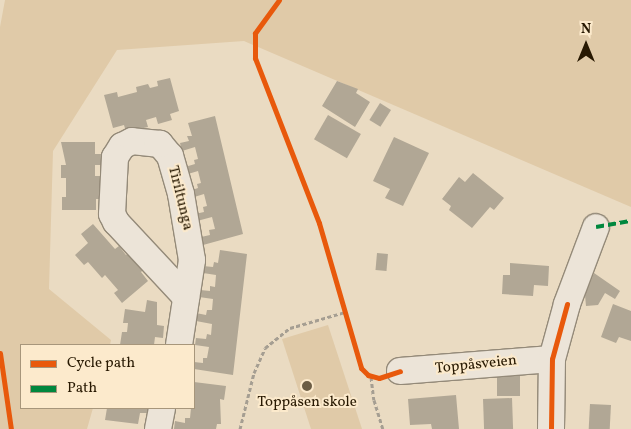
<!DOCTYPE html>
<html>
<head>
<meta charset="utf-8">
<style>
  body { margin:0 }
  #map { position:relative; width:631px; height:429px; overflow:hidden; background:#eadbc2; font-family:Vollkorn,serif }
  div>[style] { position:absolute }
  [style*='--x'] { left:calc(var(--x)*1px); top:calc(var(--y)*1px); width:calc(var(--w)*1px); rotate:calc(var(--a)*1deg) }
  .green>* { inset:0; background:#e0caa8 }
  .building>* { inset:0; background:#b1a795; transform-origin:0 0 }
  .path>* { height:3px; margin-top:-1.5px; transform-origin:0; background:repeating-linear-gradient(90deg,#a59e92 0 4px,transparent 0 6.5px) }
  .roads { filter:drop-shadow(1px 0 #948a79) drop-shadow(-1px 0 #948a79) drop-shadow(0 1px #948a79) drop-shadow(0 -1px #948a79) }
  .minor>* { height:26px; margin:-13px; padding:0 13px; transform-origin:13px; border-radius:13px; background:#ece4d8 }
  .quiet>* { height:4px; margin-top:-2px; transform-origin:0; background:repeating-linear-gradient(90deg,#00873e 0 8px,transparent 0 12px) }
  .cycleway>* { height:5px; margin:-2.5px; padding:0 2.5px; transform-origin:2.5px; border-radius:2.5px; background:#e8590c }
  .dots>* { width:14px; height:14px; translate:-50% -50%; box-sizing:border-box; border:2px solid #fceacc; border-radius:50% }
  span { translate:-50% -50%; white-space:nowrap; text-align:center; line-height:1.15; -webkit-text-stroke:4px #fceacc; paint-order:stroke }
  .street-label { font-size:15px; color:#281902 }
  .poi-label { font-size:15px; color:#281902 }
  .legend { position:absolute; left:20px; top:344px; width:175px; height:65px; box-sizing:border-box; background:#fceacc; border:1px solid #a7967b; margin:0; padding:6px 9px; list-style:none; font-size:15px; color:#281902 }
  .legend li { display:flex; align-items:center; gap:10px; height:25px }
  .legend b { width:25px; border:1px solid #a7967b }
  .north { position:absolute; left:561px; top:20px; width:50px; height:50px; -webkit-text-stroke:4px #fceacc; paint-order:stroke; rotate:0deg; font-size:14px; font-weight:700; line-height:20px; text-align:center; color:#281902 }
  .north::after { content:''; display:block; margin:auto; width:18px; height:22px; background:#281902; clip-path:polygon(50% 0,100% 100%,50% 72%,0 100%) }
</style>
</head>
<body>
<div id="map">
  <div class="green">
    <div style="clip-path:polygon(5px 0,631px 0,631px 207px,244px 41px,117px 50px,53px 151px,49px 289px,111px 340px,110px 345px,21px 345px,21px 408px,93px 408px,87px 429px,0 429px,0 27px)"></div>
    <div style="clip-path:polygon(328px 325px,362px 429px,311px 429px,282px 339px)"></div>
  </div>
  <div class="building">
    <div style="clip-path:polygon(170px 78px,179px 111px,170px 114px,172px 120px,158px 124px,156px 117px,146px 120px,148px 127px,126px 132px,124px 125px,113px 128px,104px 95px,117px 92px,118px 97px,137px 92px,136px 87px,148px 84px,150px 88px,158px 86px,157px 81px)"></div>
    <div style="clip-path:polygon(337px 81px,358px 89px,356px 93px,370px 102px,355px 127px,322px 106px)"></div>
    <div style="left:380px;top:103px;width:13px;height:20px;rotate:32deg"></div>
    <div style="left:328px;top:115px;width:38px;height:28px;rotate:30deg"></div>
    <div style="clip-path:polygon(215px 116px,243px 234px,203px 245px,201px 237px,210px 235px,209px 230px,215px 229px,212px 217px,197px 221px,195px 214px,204px 212px,203px 207px,207px 206px,204px 194px,191px 198px,189px 191px,198px 188px,197px 184px,201px 183px,198px 171px,188px 174px,185px 167px,195px 164px,194px 160px,198px 159px,195px 147px,182px 151px,180px 143px,189px 141px,187px 136px,192px 136px,188px 123px)"></div>
    <div style="clip-path:polygon(394px 137px,429px 153px,403px 206px,385px 198px,390px 189px,373px 181px)"></div>
    <div style="clip-path:polygon(61px 142px,95px 142px,95px 154px,102px 154px,102px 165px,95px 165px,95px 176px,103px 176px,103px 199px,96px 199px,96px 210px,62px 210px,62px 197px,66px 197px,66px 178px,61px 178px,61px 165px,66px 165px)"></div>
    <div style="clip-path:polygon(473px 173px,504px 198px,494px 210px,490px 207px,472px 228px,449px 210px,451px 206px,442px 199px,459px 177px,465px 182px)"></div>
    <div style="clip-path:polygon(93px 224px,115px 249px,119px 246px,126px 255px,132px 250px,146px 267px,141px 272px,148px 281px,122px 303px,114px 293px,118px 290px,105px 275px,102px 278px,88px 262px,84px 265px,75px 255px,88px 243px,81px 234px)"></div>
    <div style="clip-path:polygon(220px 250px,247px 254px,233px 375px,194px 369px,194px 362px,203px 363px,203px 358px,207px 358px,209px 347px,195px 345px,196px 338px,206px 339px,207px 334px,211px 335px,212px 324px,196px 321px,196px 313px,206px 315px,207px 310px,212px 310px,213px 299px,199px 297px,200px 290px,210px 291px,210px 286px,215px 287px,216px 275px,203px 273px,203px 266px,213px 267px,214px 262px,218px 263px)"></div>
    <div style="left:377px;top:253px;width:11px;height:17px;rotate:5deg"></div>
    <div style="clip-path:polygon(510px 263px,549px 266px,548px 286px,534px 285px,533px 296px,502px 294px,503px 275px,510px 275px)"></div>
    <div style="clip-path:polygon(594px 273px,620px 291px,615px 299px,605px 293px,598px 305px,586px 306px,585px 295px)"></div>
    <div style="clip-path:polygon(147px 300px,157px 302px,157px 325px,164px 326px,163px 338px,155px 337px,154px 345px,120px 345px,122px 332px,127px 332px,128px 323px,123px 323px,125px 309px,145px 312px)"></div>
    <div style="clip-path:polygon(613px 304px,631px 311px,631px 341px,619px 337px,616px 343px,601px 337px)"></div>
    <div style="left:497px;top:374px;width:23px;height:22px"></div>
    <div style="clip-path:polygon(194px 382px,226px 386px,224px 400px,220px 399px,221px 424px,217px 424px,216px 429px,174px 429px,175px 421px,185px 423px,185px 418px,190px 418px,191px 408px,194px 408px)"></div>
    <div style="clip-path:polygon(456px 395px,459px 429px,432px 429px,431px 424px,410px 425px,408px 399px)"></div>
    <div style="left:512px;top:398px;width:31px;height:29px;rotate:88deg"></div>
    <div style="left:590px;top:404px;width:21px;height:25px;rotate:3deg"></div>
    <div style="clip-path:polygon(107px 408px,148px 408px,148px 413px,140px 413px,138px 424px,105px 420px)"></div>
  </div>
  <div class="path">
    <div style="--x:371;--y:377;--w:23;--a:83"></div>
    <div style="--x:374;--y:400;--w:30;--a:73"></div>
    <div style="--x:240;--y:429;--w:58;--a:-76"></div>
    <div style="--x:254;--y:373;--w:27;--a:-66"></div>
    <div style="--x:265;--y:348;--w:32;--a:-39"></div>
    <div style="--x:290;--y:328;--w:57;--a:-16.2"></div>
  </div>
  <div class="roads">
    <div class="minor">
      <div style="--x:179;--y:345;--w:86;--a:-81.3"></div>
      <div style="--x:192;--y:260;--w:67;--a:-99.5"></div>
      <div style="--x:181;--y:194;--w:40;--a:-106"></div>
      <div style="--x:170;--y:156;--w:16;--a:-130"></div>
      <div style="--x:160;--y:144;--w:28;--a:-174"></div>
      <div style="--x:132;--y:141;--w:11;--a:153"></div>
      <div style="--x:122;--y:146;--w:13;--a:122"></div>
      <div style="--x:115;--y:157;--w:57;--a:93"></div>
      <div style="--x:112;--y:214;--w:9;--a:63"></div>
      <div style="--x:116;--y:222;--w:103;--a:47"></div>
      <div style="--x:400;--y:371;--w:152;--a:-4.5"></div>
      <div style="--x:158;--y:429;--w:21;--a:-79"></div>
      <div style="--x:551;--y:429;--w:70;--a:-89.2"></div>
      <div style="--x:552;--y:359;--w:57;--a:-74.7"></div>
      <div style="--x:567;--y:304;--w:82;--a:-69.4"></div>
    </div>
  </div>
  <div class="quiet">
    <div style="--x:596;--y:227;--w:36;--a:-10"></div>
  </div>
  <div class="cycleway">
    <div style="--x:279;--y:0;--w:41;--a:126"></div>
    <div style="--x:255;--y:33;--w:25;--a:90"></div>
    <div style="--x:255;--y:58;--w:177;--a:68.8"></div>
    <div style="--x:319;--y:223;--w:151;--a:73.8"></div>
    <div style="--x:361;--y:368;--w:10;--a:45"></div>
    <div style="--x:368;--y:375;--w:11;--a:15"></div>
    <div style="--x:379;--y:378;--w:22;--a:-18"></div>
    <div style="--x:0;--y:353;--w:77;--a:81.8"></div>
    <div style="--x:551;--y:429;--w:70;--a:-89.2"></div>
    <div style="--x:552;--y:359;--w:57;--a:-74.7"></div>
  </div>
  <div class="dots">
    <div style="left:307px;top:386px;background:#6c5d45"></div>
  </div>
  <div class="street-label">
    <span style="left:180px;top:198px;rotate:76deg">Tiriltunga</span>
    <span style="left:476px;top:365px;rotate:-6deg">Toppåsveien</span>
  </div>
  <div class="poi-label">
    <span style="left:307px;top:403px">Toppåsen skole</span>
  </div>
  <ul class="legend">
  <li><b style="height:6px;background:#e8590c"></b>Cycle path</li>
  <li><b style="height:6px;background:#00873e"></b>Path</li>
  </ul>
  <div class="north">N</div>
</div>
</body>
</html>
